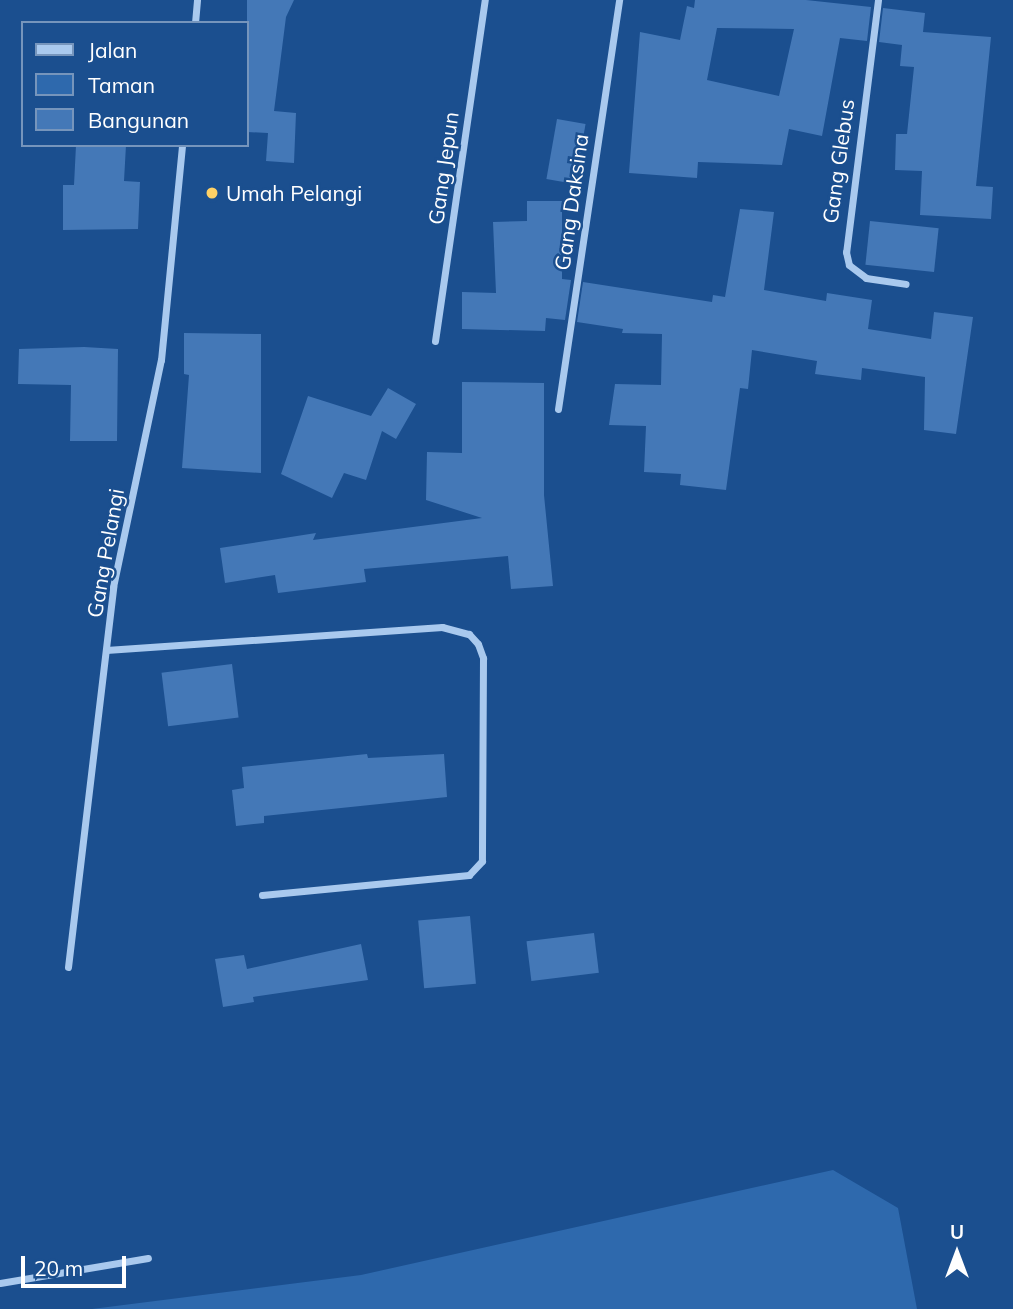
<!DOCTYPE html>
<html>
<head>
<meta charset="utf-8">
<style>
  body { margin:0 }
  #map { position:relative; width:1013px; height:1309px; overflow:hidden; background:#1b4f8f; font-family:Mulish,sans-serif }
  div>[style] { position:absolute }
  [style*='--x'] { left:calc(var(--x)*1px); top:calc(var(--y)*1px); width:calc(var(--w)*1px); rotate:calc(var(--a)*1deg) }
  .green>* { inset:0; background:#2e69ad }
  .building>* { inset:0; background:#4478b7; transform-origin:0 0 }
  .street>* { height:7px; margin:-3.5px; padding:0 3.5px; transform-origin:3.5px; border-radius:3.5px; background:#a9c9ee }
  .dots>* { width:19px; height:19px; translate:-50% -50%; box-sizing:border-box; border:4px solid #1b4f8f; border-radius:50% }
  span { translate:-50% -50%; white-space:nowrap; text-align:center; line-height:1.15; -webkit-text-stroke:5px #1b4f8f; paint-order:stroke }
  .street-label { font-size:21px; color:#fff }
  .poi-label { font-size:21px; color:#fff }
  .left { translate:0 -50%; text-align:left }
  .legend { position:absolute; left:21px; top:21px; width:228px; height:126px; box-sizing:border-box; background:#1b4f8f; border:2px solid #7695bc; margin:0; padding:9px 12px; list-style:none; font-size:21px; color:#fff }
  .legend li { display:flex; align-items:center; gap:14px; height:35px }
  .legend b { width:35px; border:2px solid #7695bc }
  .north { position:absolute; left:922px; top:1218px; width:70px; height:70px; -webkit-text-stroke:5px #1b4f8f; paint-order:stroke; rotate:0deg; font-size:19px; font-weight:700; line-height:28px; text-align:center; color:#fff }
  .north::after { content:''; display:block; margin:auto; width:24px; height:32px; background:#fff; clip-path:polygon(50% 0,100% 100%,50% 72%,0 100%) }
  .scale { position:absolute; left:21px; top:1256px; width:105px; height:32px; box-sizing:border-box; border:4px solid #fff; border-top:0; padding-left:9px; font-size:21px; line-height:24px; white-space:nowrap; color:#fff; -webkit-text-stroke:5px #1b4f8f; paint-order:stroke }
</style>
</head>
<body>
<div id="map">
  <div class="green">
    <div style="clip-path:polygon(833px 1170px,898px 1208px,917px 1309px,92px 1309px,361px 1275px)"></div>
  </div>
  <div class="building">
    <div style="clip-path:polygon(247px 0,294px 0,286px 17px,274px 111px,296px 113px,294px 163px,266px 161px,268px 133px,247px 132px)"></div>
    <div style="clip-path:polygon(evenodd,695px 0,806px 0,871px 7px,867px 41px,840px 38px,822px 136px,789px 129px,782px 165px,698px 162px,697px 178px,629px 173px,640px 32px,680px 40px,687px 6px,694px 8px,695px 0,717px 28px,794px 29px,779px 96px,707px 80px,717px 28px)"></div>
    <div style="clip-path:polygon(883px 8px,925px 13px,923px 32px,991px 37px,976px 186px,993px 187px,991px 219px,920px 215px,922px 171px,895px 170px,896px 134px,907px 134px,914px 67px,900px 66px,902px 45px,879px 42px)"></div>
    <div style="left:557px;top:119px;width:29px;height:61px;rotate:10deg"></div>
    <div style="clip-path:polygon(76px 145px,126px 145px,124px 181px,140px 182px,138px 229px,63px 230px,63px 185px,74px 185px)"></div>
    <div style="clip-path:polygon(527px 201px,562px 201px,562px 279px,571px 280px,565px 320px,546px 318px,545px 331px,462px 329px,462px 292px,496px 293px,493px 222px,527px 221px)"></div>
    <div style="clip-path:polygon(740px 209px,774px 212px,764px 290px,826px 301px,827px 293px,872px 300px,868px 329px,931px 339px,934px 312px,973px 317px,956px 434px,924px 430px,925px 377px,862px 368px,861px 380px,815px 374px,817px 361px,752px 350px,748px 389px,740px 388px,726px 490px,680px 485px,681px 474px,644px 472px,646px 426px,609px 425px,615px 384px,661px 385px,662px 334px,622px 333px,623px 329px,577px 322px,583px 282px,712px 302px,713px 295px,725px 297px)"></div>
    <div style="left:870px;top:221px;width:69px;height:44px;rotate:6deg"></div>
    <div style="clip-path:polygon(184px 333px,261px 334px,261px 473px,182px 468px,189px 375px,184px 374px)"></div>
    <div style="clip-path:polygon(84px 347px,118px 349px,117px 441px,70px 441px,71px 385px,18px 384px,19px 349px)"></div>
    <div style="clip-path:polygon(462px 382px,544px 383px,544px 495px,553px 586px,511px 589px,508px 556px,364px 569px,366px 582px,278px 593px,275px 575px,225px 583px,220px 548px,316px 533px,313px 540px,482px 518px,426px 500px,427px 452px,462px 453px)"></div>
    <div style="clip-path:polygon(388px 388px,416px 404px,396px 439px,382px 431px,366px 480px,344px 473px,332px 498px,281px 474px,308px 396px,371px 416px)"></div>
    <div style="left:232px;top:664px;width:54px;height:71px;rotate:83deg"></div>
    <div style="clip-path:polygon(367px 754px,368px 758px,444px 754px,447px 797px,264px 816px,264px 823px,236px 826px,232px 790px,244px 788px,242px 767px)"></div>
    <div style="left:470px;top:916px;width:68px;height:52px;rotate:85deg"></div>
    <div style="left:594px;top:933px;width:40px;height:68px;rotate:83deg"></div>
    <div style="clip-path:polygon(361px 944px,368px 980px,253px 997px,254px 1002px,223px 1007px,215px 959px,244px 955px,247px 969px)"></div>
  </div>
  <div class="street">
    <div style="--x:878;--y:0;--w:254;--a:97.2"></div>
    <div style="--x:846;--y:252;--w:13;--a:77"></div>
    <div style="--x:849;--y:265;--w:21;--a:37"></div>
    <div style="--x:866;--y:278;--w:40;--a:8.5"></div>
    <div style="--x:195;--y:23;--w:23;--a:-85"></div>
    <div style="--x:435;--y:341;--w:345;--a:-81.7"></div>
    <div style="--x:558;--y:409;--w:414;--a:-81.5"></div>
    <div style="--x:106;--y:650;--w:337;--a:-3.9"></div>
    <div style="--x:442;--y:627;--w:28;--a:15"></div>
    <div style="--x:469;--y:634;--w:13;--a:48"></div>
    <div style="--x:478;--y:644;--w:15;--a:70"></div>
    <div style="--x:483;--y:658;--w:203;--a:90.3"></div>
    <div style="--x:482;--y:861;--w:19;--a:133"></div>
    <div style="--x:469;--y:875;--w:208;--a:174.5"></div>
    <div style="--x:68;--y:967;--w:383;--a:-83.2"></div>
    <div style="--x:113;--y:587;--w:232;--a:-78.1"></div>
    <div style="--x:161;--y:360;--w:216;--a:-84.4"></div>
    <div style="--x:0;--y:1283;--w:150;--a:-9.6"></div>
  </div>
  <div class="dots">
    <div style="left:212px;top:193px;background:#ffd166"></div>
  </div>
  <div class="street-label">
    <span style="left:838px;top:161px;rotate:-82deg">Gang Glebus</span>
    <span style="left:443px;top:168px;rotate:-82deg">Gang Jepun</span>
    <span style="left:571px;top:202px;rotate:-82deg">Gang Daksina</span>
    <span style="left:105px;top:553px;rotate:-80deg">Gang Pelangi</span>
  </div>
  <div class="poi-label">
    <span class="left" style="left:226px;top:193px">Umah Pelangi</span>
  </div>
  <ul class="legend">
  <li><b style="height:9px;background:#a9c9ee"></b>Jalan</li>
  <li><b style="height:19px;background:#2e69ad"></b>Taman</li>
  <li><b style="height:19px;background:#4478b7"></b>Bangunan</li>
  </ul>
  <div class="north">U</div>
  <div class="scale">20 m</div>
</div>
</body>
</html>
